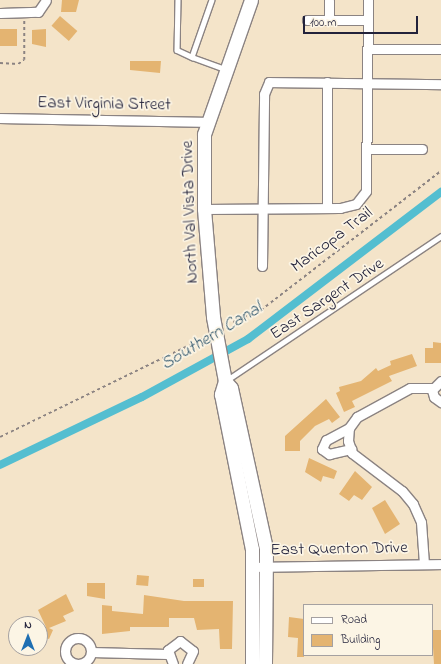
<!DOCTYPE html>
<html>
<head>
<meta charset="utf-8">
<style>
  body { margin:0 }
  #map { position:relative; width:441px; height:664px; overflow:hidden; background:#f4e4c9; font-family:"Indie Flower",sans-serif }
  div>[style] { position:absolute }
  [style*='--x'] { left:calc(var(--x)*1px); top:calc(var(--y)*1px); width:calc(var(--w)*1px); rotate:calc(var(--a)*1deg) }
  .canal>* { height:8px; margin:-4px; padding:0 4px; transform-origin:4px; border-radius:4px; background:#54bed0 }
  .building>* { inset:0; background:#e4b471; transform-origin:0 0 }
  .path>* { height:1.5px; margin-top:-0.75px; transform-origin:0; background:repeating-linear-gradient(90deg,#8b8382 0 3px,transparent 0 6px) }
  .roads { filter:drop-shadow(1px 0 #8b8382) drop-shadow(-1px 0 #8b8382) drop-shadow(0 1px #8b8382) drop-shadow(0 -1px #8b8382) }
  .service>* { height:4.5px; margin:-2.25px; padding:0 2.25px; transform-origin:2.25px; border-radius:2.25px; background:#fff }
  .minor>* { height:9px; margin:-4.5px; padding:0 4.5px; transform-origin:4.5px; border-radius:4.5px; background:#fff }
  .minor>.ring { margin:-4.5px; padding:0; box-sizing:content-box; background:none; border:9px solid #fff; border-radius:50% }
  .secondary>* { height:13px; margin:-6.5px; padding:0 6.5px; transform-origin:6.5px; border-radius:6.5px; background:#fff }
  span { translate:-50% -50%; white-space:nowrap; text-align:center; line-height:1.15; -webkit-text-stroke:3.5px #fcf5e5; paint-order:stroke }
  .street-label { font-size:17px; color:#22223b }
  .water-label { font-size:18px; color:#34596f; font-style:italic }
  .legend { position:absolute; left:303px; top:604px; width:130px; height:52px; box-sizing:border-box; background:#fcf5e5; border:1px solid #a5a1a1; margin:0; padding:5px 7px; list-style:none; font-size:12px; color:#22223b }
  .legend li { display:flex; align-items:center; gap:8px; height:20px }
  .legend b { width:20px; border:1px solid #a5a1a1 }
  .north { position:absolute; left:8px; top:616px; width:40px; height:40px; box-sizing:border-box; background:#fcf5e5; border:1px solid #a5a1a1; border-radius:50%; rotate:0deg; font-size:11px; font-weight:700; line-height:16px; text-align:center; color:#22223b }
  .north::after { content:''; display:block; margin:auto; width:14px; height:18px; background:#1f6fb2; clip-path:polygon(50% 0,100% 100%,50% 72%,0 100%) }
  .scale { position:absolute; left:303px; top:16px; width:115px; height:18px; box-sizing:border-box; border:2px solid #22223b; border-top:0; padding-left:5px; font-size:12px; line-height:14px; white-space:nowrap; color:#22223b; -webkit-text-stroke:3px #fcf5e5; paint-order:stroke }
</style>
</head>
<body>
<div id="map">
  <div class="canal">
    <div style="--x:0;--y:465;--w:157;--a:-25.6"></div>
    <div style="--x:142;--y:397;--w:121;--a:-28.7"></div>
    <div style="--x:248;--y:339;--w:243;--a:-37.3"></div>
  </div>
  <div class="building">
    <div style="clip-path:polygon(62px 0,79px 0,76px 12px,61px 12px)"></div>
    <div style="left:60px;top:16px;width:23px;height:13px;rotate:41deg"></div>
    <div style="left:0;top:29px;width:17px;height:17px"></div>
    <div style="clip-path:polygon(46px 29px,46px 47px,32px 44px,32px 30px)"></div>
    <div style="clip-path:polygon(130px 61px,161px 61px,160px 73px,130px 70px)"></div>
    <div style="clip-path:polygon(433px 342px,441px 343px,441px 363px,425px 363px,425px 348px,433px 348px)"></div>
    <div style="clip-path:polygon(412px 354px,417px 366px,389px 376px,392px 381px,352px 401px,355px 407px,344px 412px,336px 393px,340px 391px,339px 387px,361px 381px,376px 368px,378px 371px,391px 365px,390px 361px)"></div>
    <div style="clip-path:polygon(326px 399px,340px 417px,332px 423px,329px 419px,315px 426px,300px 441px,300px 451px,285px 451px,285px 436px)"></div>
    <div style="clip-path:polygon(309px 458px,337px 471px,334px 479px,323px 476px,321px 482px,305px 472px)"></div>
    <div style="clip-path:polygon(355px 471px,372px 487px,362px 500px,354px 495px,349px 501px,339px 494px)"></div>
    <div style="clip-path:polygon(385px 500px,400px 524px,385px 534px,372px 508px)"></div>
    <div style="left:137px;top:575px;width:12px;height:10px;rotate:5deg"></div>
    <div style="left:193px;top:579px;width:11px;height:8px"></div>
    <div style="clip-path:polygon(87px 583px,105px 583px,105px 599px,87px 596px)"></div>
    <div style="clip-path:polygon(66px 594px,74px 611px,63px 616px,66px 621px,49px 628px,53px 630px,49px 639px,40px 636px,40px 625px,46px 627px,38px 610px)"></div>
    <div style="clip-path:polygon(144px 595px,184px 601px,233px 601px,232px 649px,220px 649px,219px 629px,197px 630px,194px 618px,169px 618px,169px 627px,130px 627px,130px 631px,102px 634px,102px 605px,112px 606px,112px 611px,143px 614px)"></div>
    <div style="clip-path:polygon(289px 617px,304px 619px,304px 657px,297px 657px,298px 638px,288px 637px)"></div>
    <div style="clip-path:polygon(432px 630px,441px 630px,441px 664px,434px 664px)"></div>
  </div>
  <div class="path">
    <div style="--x:0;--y:63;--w:18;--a:3"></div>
    <div style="--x:18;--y:64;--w:7;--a:-34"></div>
    <div style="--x:24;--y:60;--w:40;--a:-90"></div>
    <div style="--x:233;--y:322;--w:30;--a:-23"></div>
    <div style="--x:261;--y:310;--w:227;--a:-37.7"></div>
    <div style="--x:0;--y:437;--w:227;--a:-25.9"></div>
  </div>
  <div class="roads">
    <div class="service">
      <div style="--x:178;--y:0;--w:50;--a:91.1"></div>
      <div style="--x:177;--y:50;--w:17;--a:25"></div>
      <div style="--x:212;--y:0;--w:60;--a:109.3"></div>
      <div style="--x:192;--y:57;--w:35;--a:20"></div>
      <div style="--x:227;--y:380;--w:258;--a:-33.9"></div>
    </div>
    <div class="minor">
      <div style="--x:329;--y:0;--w:20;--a:90"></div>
      <div style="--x:0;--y:13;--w:38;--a:-2"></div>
      <div style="--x:38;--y:12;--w:14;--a:-56"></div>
      <div style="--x:307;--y:20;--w:61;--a:0"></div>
      <div style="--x:368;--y:49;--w:73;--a:0"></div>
      <div style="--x:327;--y:82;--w:126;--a:90"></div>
      <div style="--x:0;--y:118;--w:208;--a:1.1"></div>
      <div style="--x:366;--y:149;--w:56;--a:0"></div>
      <div style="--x:204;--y:209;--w:136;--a:-0.4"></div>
      <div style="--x:340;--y:208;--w:16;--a:-14"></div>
      <div style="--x:356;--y:204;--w:16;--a:-52"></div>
      <div style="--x:366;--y:191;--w:191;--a:-89.4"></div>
      <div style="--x:262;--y:266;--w:172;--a:-89.3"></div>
      <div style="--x:264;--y:94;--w:13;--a:-67"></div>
      <div style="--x:269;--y:82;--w:172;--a:0.7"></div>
      <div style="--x:441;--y:381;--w:13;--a:135"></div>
      <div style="--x:432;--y:390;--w:7;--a:74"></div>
      <div style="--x:434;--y:397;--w:9;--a:36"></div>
      <div style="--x:349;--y:428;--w:26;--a:152"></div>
      <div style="--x:326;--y:440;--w:10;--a:114"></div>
      <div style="--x:322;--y:449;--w:9;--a:36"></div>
      <div style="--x:329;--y:454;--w:23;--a:-13"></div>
      <div style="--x:424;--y:564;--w:42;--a:-94.1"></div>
      <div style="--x:421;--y:522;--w:20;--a:-114"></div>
      <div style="--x:413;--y:504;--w:17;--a:-130"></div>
      <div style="--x:402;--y:491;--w:63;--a:-142.8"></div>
      <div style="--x:352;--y:453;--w:13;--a:-108"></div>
      <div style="--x:348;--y:441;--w:13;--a:-86"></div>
      <div style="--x:349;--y:428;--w:14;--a:-54"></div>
      <div style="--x:357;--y:417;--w:60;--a:-28.7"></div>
      <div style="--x:410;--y:388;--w:22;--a:0"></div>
      <div style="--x:254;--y:567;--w:187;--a:-0.9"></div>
      <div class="ring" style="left:65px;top:638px;width:17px;height:17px"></div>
      <div style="--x:91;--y:652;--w:76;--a:1.5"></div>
      <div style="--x:173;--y:664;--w:15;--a:-110"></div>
      <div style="--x:168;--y:650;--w:15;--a:-37"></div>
      <div style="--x:180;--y:641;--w:16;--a:38"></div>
      <div style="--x:193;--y:651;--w:14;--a:115"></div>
    </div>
    <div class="secondary">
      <div style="--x:251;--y:0;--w:142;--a:109.3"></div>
      <div style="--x:204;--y:134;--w:75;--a:90"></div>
      <div style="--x:204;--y:209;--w:108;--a:85.2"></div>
      <div style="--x:213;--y:317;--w:65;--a:79.4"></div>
      <div style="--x:225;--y:381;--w:14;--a:107"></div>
      <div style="--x:221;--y:394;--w:158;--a:78.7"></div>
      <div style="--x:252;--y:549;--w:115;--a:90"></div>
      <div style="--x:225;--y:381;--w:9;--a:49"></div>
      <div style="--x:231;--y:388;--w:164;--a:77.7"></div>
      <div style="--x:266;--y:548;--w:116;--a:90.5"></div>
    </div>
  </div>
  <div class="street-label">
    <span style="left:104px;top:104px;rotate:1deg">East Virginia Street</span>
    <span style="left:190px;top:212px;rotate:-92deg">North Val Vista Drive</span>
    <span style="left:332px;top:240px;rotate:-37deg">Maricopa Trail</span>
    <span style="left:327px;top:299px;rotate:-34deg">East Sargent Drive</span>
    <span style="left:339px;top:549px;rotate:-1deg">East Quenton Drive</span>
  </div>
  <div class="water-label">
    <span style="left:212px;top:337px;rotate:-31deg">Southern Canal</span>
  </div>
  <ul class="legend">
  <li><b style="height:5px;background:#fff"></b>Road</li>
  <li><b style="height:11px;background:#e4b471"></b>Building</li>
  </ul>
  <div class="north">N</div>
  <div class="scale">100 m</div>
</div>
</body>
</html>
